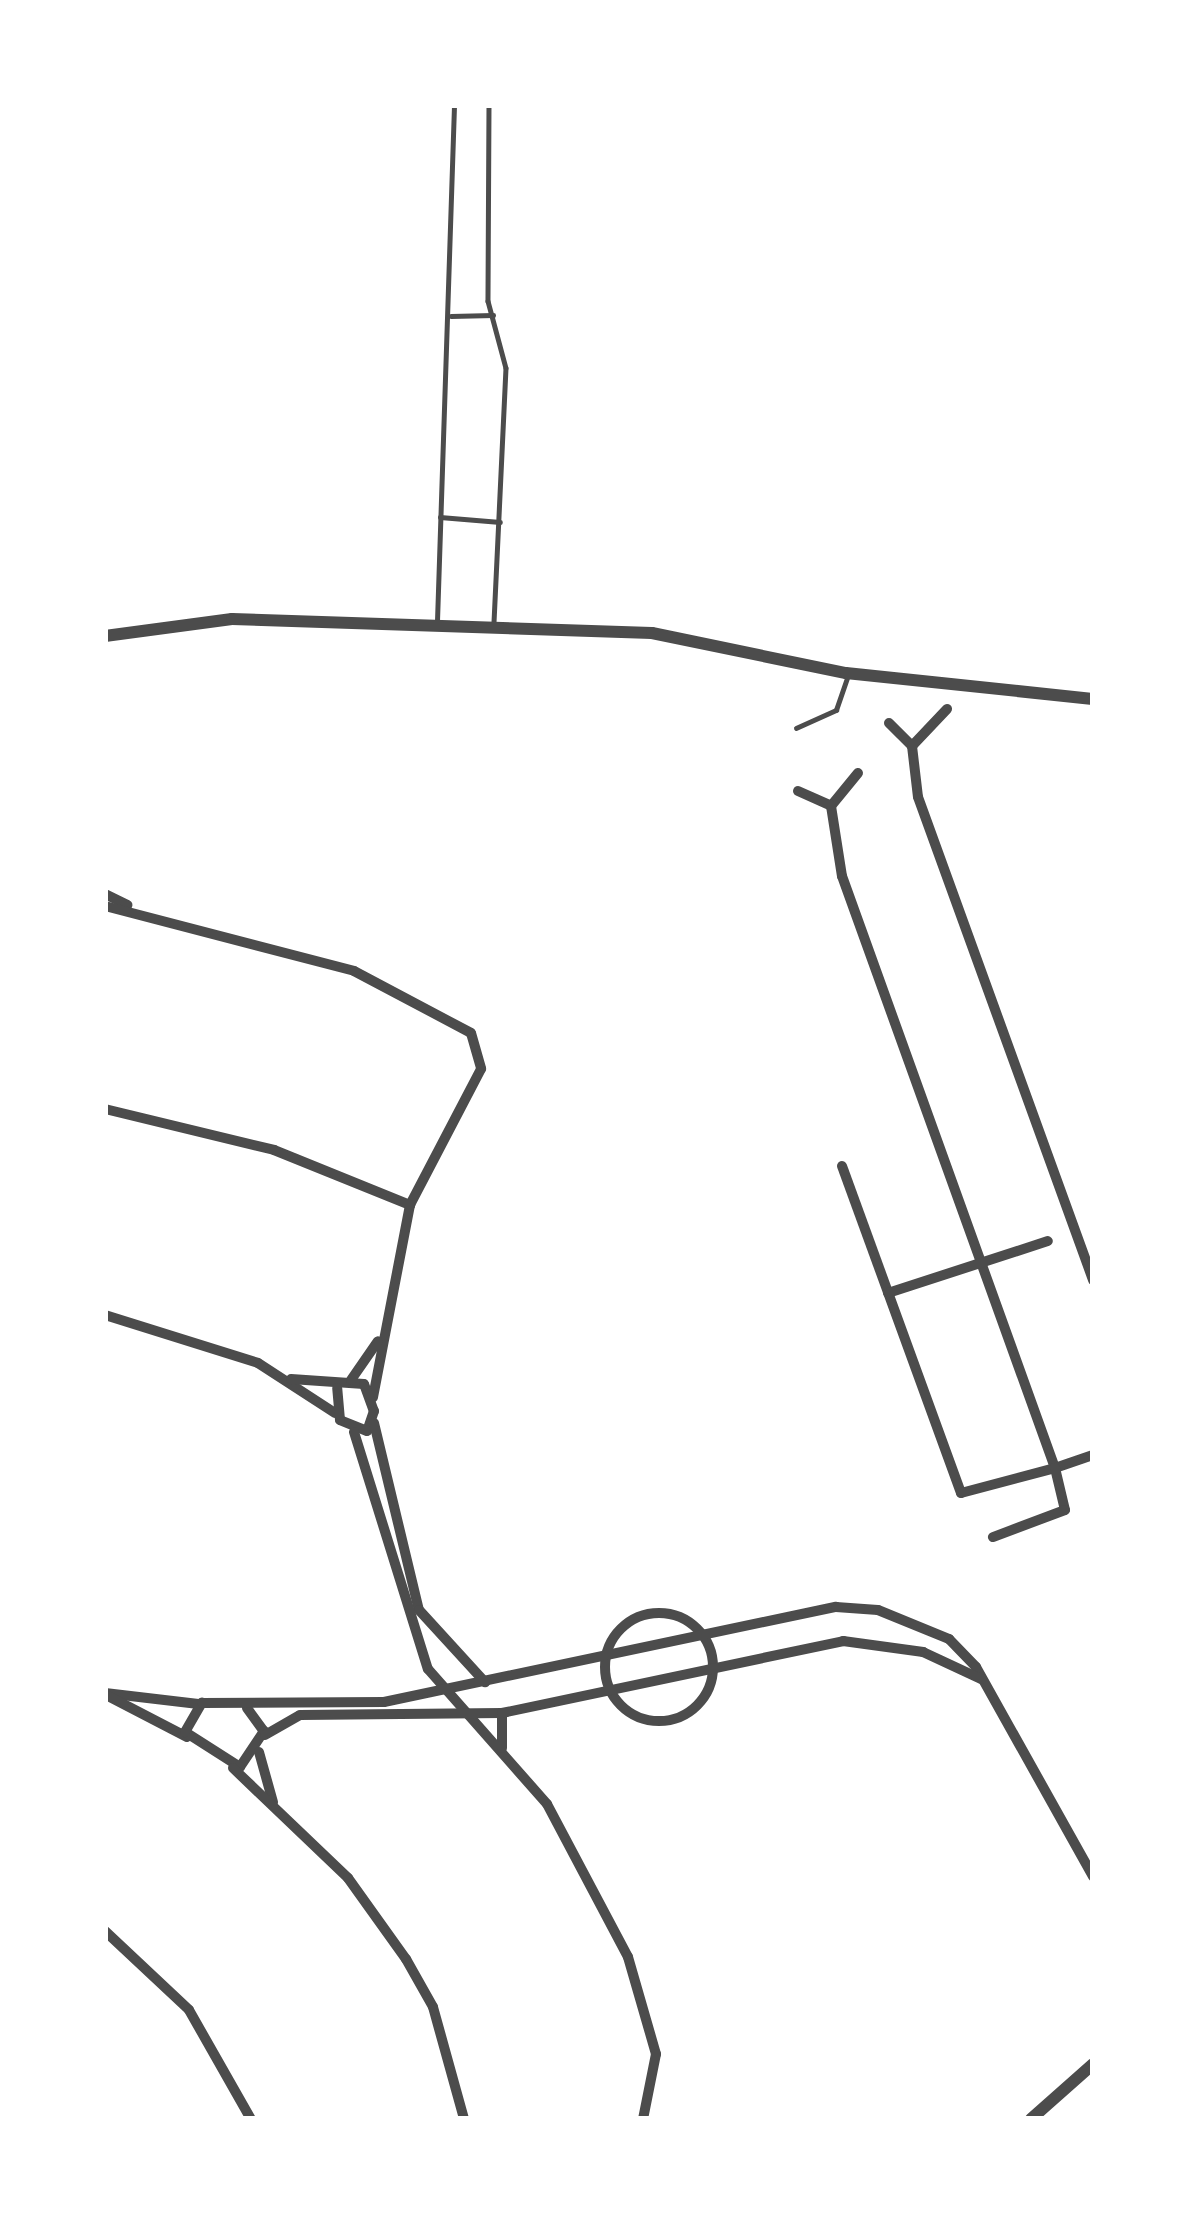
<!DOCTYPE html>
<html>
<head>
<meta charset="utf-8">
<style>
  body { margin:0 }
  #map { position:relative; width:1198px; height:2224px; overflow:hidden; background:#fff; font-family:"Roboto Condensed",sans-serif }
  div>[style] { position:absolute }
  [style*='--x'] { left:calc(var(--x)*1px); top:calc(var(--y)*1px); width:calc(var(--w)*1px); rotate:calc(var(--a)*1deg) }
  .service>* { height:4.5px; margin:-2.25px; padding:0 2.25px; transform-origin:2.25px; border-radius:2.25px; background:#4c4c4c }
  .minor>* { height:10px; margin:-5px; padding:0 5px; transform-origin:5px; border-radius:5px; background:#4c4c4c }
  .minor>.ring { margin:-5px; padding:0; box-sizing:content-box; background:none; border:10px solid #4c4c4c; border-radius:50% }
  .tertiary>* { height:12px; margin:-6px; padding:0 6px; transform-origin:6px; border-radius:6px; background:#4c4c4c }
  span { translate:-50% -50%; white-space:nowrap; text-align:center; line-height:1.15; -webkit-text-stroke:12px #fff; paint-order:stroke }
  .frame { position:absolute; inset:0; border:108px solid #fff; pointer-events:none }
</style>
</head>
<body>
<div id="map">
  <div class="service">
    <div style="--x:489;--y:105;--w:196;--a:90.3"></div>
    <div style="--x:488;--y:301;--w:69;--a:75"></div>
    <div style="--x:506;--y:368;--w:255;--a:92.7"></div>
    <div style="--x:451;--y:316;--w:42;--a:-1.4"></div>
    <div style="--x:440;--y:517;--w:60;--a:4.8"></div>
    <div style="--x:437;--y:621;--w:516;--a:-88.11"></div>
    <div style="--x:796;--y:728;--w:44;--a:-24.2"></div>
    <div style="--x:836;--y:710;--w:34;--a:-71"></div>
  </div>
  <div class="minor">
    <div style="--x:889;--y:723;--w:33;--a:45"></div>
    <div style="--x:912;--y:746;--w:51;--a:83.3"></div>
    <div style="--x:918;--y:797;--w:514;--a:70.08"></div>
    <div style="--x:912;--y:746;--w:51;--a:-46.6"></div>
    <div style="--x:858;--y:773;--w:43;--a:129.3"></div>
    <div style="--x:831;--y:806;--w:71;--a:81.1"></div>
    <div style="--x:842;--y:876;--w:629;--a:70.21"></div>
    <div style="--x:1055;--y:1468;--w:40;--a:-18.9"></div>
    <div style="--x:798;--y:791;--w:36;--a:24"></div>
    <div style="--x:105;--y:894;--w:25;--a:26"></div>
    <div style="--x:105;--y:906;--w:257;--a:14.6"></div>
    <div style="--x:354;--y:971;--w:132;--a:27.9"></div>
    <div style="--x:471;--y:1033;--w:37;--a:74"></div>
    <div style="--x:481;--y:1069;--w:153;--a:117.6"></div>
    <div style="--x:410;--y:1205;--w:196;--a:100.9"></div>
    <div style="--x:105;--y:1109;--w:174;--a:13.6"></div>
    <div style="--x:274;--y:1150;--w:147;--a:22"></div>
    <div style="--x:842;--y:1166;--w:348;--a:70"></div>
    <div style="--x:961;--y:1493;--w:97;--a:-14.9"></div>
    <div style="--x:1055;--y:1468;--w:43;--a:76.6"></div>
    <div style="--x:1065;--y:1510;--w:77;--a:159.4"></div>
    <div style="--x:888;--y:1293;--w:168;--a:-18"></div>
    <div style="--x:105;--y:1315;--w:160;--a:17.4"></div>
    <div style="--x:258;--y:1363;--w:92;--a:33"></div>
    <div style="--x:291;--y:1379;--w:73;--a:3.9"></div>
    <div style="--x:364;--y:1384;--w:29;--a:70"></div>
    <div style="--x:374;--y:1411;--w:21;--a:109"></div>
    <div style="--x:367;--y:1431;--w:29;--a:-158"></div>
    <div style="--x:340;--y:1420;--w:32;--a:-95"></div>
    <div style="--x:351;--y:1380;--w:47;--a:-55.3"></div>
    <div style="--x:374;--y:1423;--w:192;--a:76.5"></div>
    <div style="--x:419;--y:1610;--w:98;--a:47.5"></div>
    <div style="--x:354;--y:1432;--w:248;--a:72.7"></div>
    <div style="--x:428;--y:1669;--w:180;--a:48.6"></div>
    <div style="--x:547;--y:1804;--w:173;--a:62.1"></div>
    <div style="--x:628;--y:1957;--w:101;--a:73.9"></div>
    <div style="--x:656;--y:2054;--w:66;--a:101.3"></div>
    <div class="ring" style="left:605px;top:1613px;width:98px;height:98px"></div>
    <div style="--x:105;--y:1693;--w:94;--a:6.7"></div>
    <div style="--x:108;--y:1696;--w:89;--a:27.4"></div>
    <div style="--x:247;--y:1708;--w:29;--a:54"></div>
    <div style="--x:264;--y:1731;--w:43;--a:123.7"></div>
    <div style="--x:240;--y:1767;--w:65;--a:-147.5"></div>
    <div style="--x:185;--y:1732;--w:34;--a:-60"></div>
    <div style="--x:202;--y:1703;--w:182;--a:-0.3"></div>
    <div style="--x:384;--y:1702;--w:462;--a:-11.9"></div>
    <div style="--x:836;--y:1607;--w:42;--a:4.1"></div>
    <div style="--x:878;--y:1610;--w:77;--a:22.2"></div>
    <div style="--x:949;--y:1639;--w:39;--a:46"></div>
    <div style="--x:976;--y:1667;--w:240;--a:60.8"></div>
    <div style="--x:502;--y:1713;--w:35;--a:90"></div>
    <div style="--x:265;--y:1735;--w:40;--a:-29.7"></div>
    <div style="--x:300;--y:1715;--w:202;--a:-0.6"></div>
    <div style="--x:502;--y:1713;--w:349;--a:-11.9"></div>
    <div style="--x:843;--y:1641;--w:81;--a:7.8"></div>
    <div style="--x:923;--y:1652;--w:64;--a:25"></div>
    <div style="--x:259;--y:1752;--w:52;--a:74.4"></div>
    <div style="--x:233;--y:1768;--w:159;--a:43.7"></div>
    <div style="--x:348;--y:1878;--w:100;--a:54.4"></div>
    <div style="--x:406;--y:1959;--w:55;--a:60.6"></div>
    <div style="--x:433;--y:2007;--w:116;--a:74.5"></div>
    <div style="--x:105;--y:1931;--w:115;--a:43.2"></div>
    <div style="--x:189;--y:2010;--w:125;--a:60.4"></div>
  </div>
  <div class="tertiary">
    <div style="--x:105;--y:636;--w:128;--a:-7.6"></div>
    <div style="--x:232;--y:619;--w:420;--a:1.9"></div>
    <div style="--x:652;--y:633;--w:198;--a:11.7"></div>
    <div style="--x:846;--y:673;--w:248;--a:6"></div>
    <div style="--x:1031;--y:2119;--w:83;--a:-41.6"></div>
  </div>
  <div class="frame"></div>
</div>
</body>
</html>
